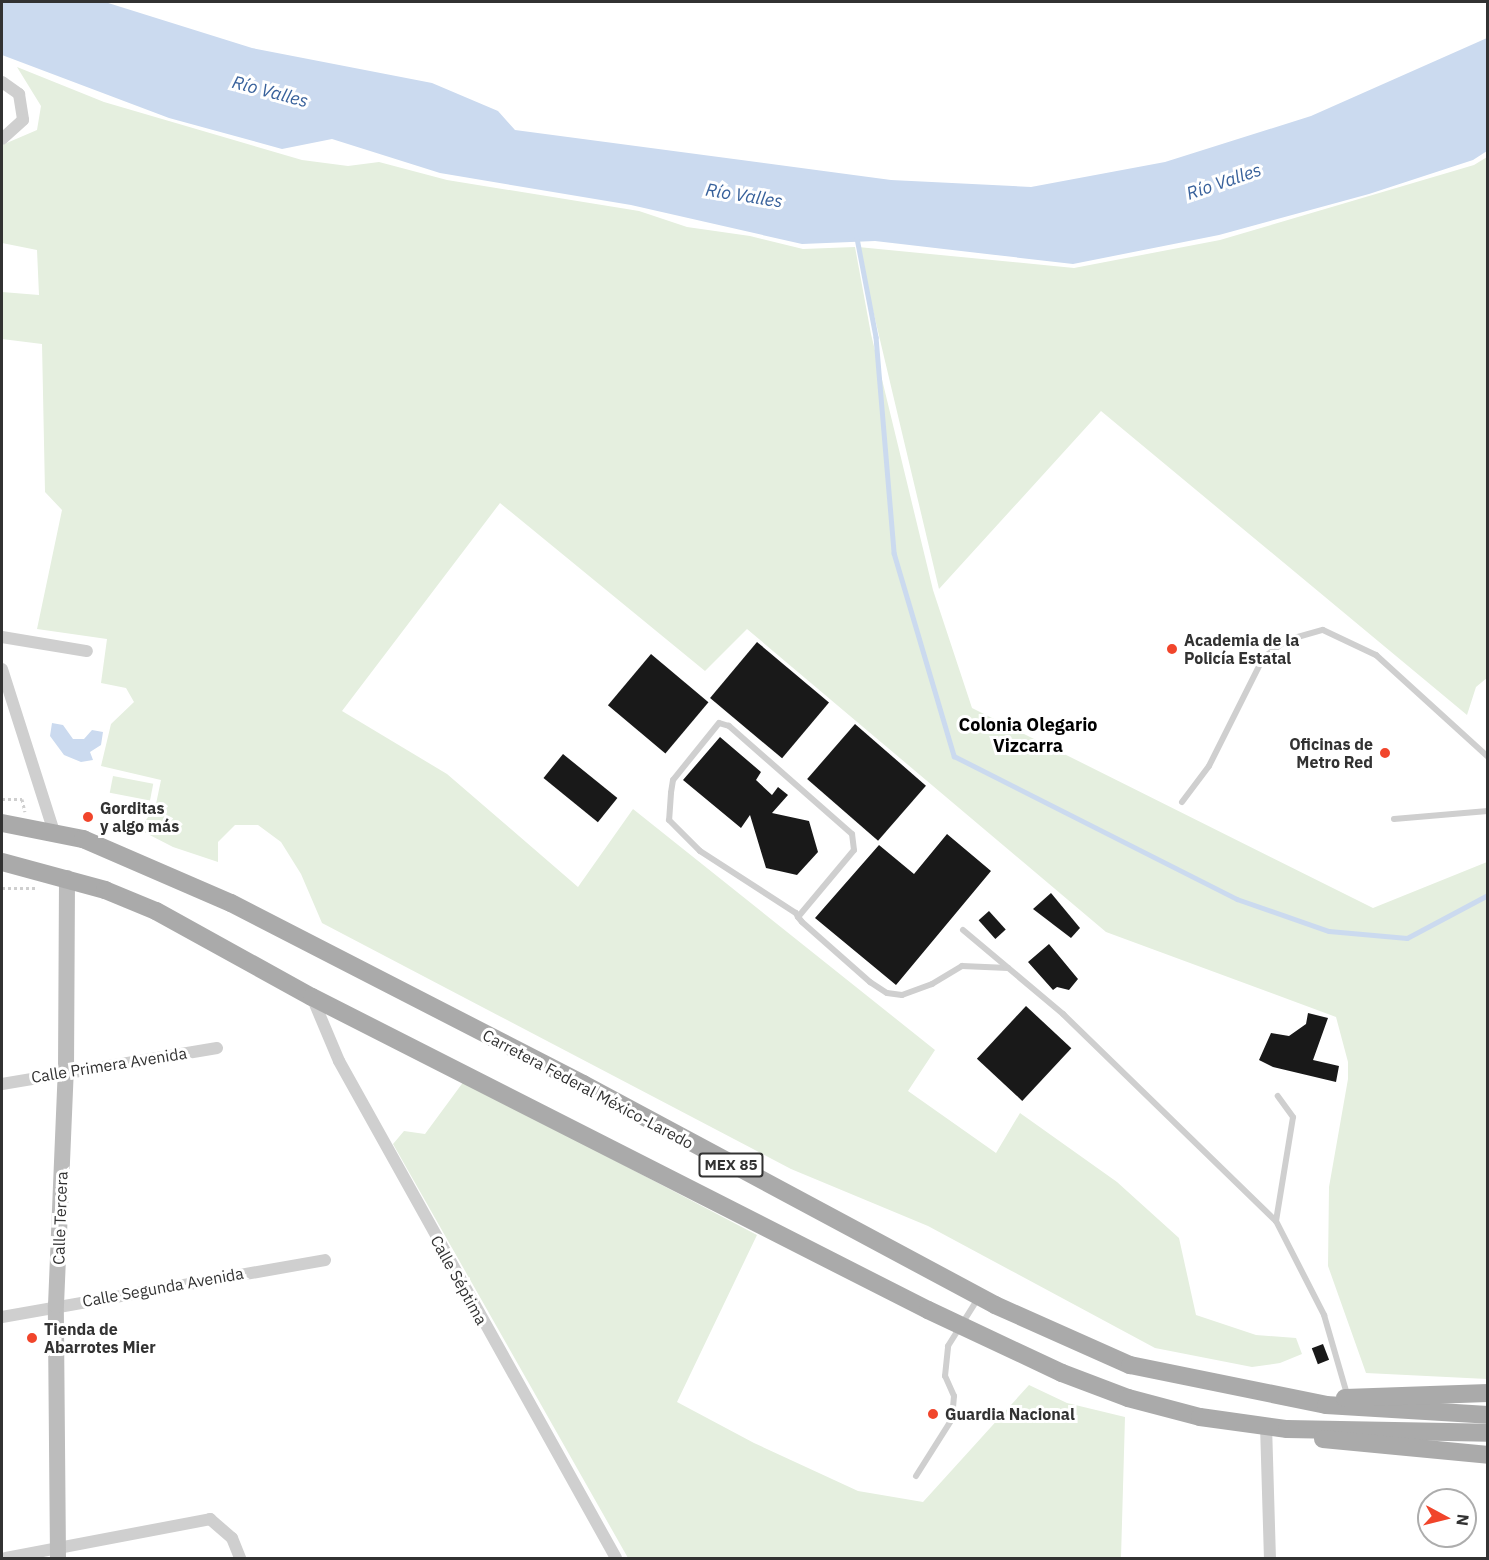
<!DOCTYPE html>
<html>
<head>
<meta charset="utf-8">
<style>
  body { margin:0 }
  #map { position:relative; width:1489px; height:1560px; overflow:hidden; background:#fff; font-family:"IBM Plex Sans",sans-serif }
  div>[style] { position:absolute }
  [style*='--x'] { left:calc(var(--x)*1px); top:calc(var(--y)*1px); width:calc(var(--w)*1px); rotate:calc(var(--a)*1deg) }
  .green>* { inset:0; background:#e5efdf; transform-origin:0 0 }
  .water>* { inset:0; background:#cbdaef }
  .stream>* { height:4.5px; margin:-2.25px; padding:0 2.25px; transform-origin:2.25px; border-radius:2.25px; background:#cbdaef }
  .building>* { inset:0; background:#191919; transform-origin:0 0 }
  .path>* { height:3px; margin-top:-1.5px; transform-origin:0; background:repeating-linear-gradient(90deg,#cfcfcf 0 3px,transparent 0 6px) }
  .lane>* { height:6px; margin:-3px; padding:0 3px; transform-origin:3px; border-radius:3px; background:#cfcfcf }
  .street>* { height:12px; margin:-6px; padding:0 6px; transform-origin:6px; border-radius:6px; background:#cfcfcf }
  .secondary>* { height:16px; margin:-8px; padding:0 8px; transform-origin:8px; border-radius:8px; background:#bcbcbc }
  .primary>* { height:18px; margin:-9px; padding:0 9px; transform-origin:9px; border-radius:9px; background:#aaa }
  .dots>* { width:16px; height:16px; translate:-50% -50%; box-sizing:border-box; border:3px solid #fff; border-radius:50% }
  span { translate:-50% -50%; white-space:nowrap; text-align:center; line-height:1.15; -webkit-text-stroke:6px #fff; paint-order:stroke }
  .shield-label span { padding:2px 4px; background:#fff; border:2px solid; border-radius:4px; -webkit-text-stroke-width:0 }
  .shield-label { font-size:15px; color:#323232; font-weight:700 }
  .poi-label { font-size:16px; color:#323232; font-weight:700 }
  .left { translate:0 -50%; text-align:left }
  .right { translate:-100% -50%; text-align:right }
  .street-label { font-size:16px; color:#323232 }
  .water-label { font-size:18px; color:#38619b; font-style:italic }
  .neighbourhood-label { font-size:18px; color:#000; font-weight:700 }
  .frame { position:absolute; inset:0; border:3px solid #323232; pointer-events:none }
  .north { position:absolute; left:1417px; top:1488px; width:60px; height:60px; box-sizing:border-box; background:#fff; border:2px solid #adadad; border-radius:50%; rotate:97deg; font-size:16px; font-weight:700; line-height:24px; text-align:center; color:#323232 }
  .north::after { content:''; display:block; margin:auto; width:21px; height:27px; background:#f1452b; clip-path:polygon(50% 0,100% 100%,50% 72%,0 100%) }
</style>
</head>
<body>
<div id="map">
  <div class="green">
    <div style="clip-path:polygon(17px 67px,104px 102px,302px 160px,348px 166px,379px 162px,447px 180px,639px 211px,687px 227px,750px 236px,803px 249px,855px 247px,871px 334px,933px 590px,972px 708px,1373px 908px,1487px 862px,1487px 1379px,1366px 1373px,1328px 1266px,1329px 1187px,1348px 1079px,1348px 1062px,1336px 1017px,1106px 932px,747px 629px,705px 671px,500px 503px,342px 711px,447px 774px,578px 887px,633px 809px,935px 1050px,908px 1091px,996px 1153px,1020px 1113px,1117px 1182px,1179px 1238px,1196px 1315px,1256px 1335px,1296px 1338px,1302px 1354px,1280px 1363px,1252px 1367px,1155px 1348px,928px 1226px,791px 1169px,322px 923px,301px 874px,281px 842px,258px 825px,235px 825px,218px 842px,218px 862px,173px 847px,140px 830px,156px 804px,161px 780px,101px 766px,111px 724px,134px 702px,126px 688px,101px 683px,107px 639px,37px 629px,62px 510px,45px 492px,42px 344px,2px 339px,2px 292px,39px 295px,37px 250px,2px 243px,2px 145px,37px 130px,41px 106px)"></div>
    <div style="clip-path:polygon(1487px 157px,1488px 677px,1476px 687px,1467px 715px,1101px 411px,939px 589px,858px 247px,1074px 268px,1220px 240px,1474px 165px)"></div>
    <div style="left:113px;top:776px;width:41px;height:17px;rotate:11deg"></div>
    <div style="clip-path:polygon(464px 1081px,757px 1235px,677px 1402px,754px 1443px,858px 1491px,923px 1502px,1029px 1385px,1067px 1403px,1125px 1417px,1121px 1558px,628px 1558px,393px 1144px,404px 1131px,425px 1134px)"></div>
  </div>
  <div class="water">
    <div style="clip-path:polygon(2px 2px,105px 2px,252px 48px,432px 83px,498px 111px,515px 130px,891px 180px,1031px 187px,1165px 162px,1311px 116px,1487px 38px,1487px 151px,1473px 160px,1369px 194px,1219px 235px,1073px 264px,875px 241px,802px 244px,631px 205px,440px 173px,332px 139px,282px 149px,169px 118px,2px 55px)"></div>
    <div style="clip-path:polygon(52px 723px,63px 725px,73px 739px,84px 739px,92px 730px,103px 732px,101px 745px,90px 752px,93px 760px,81px 762px,64px 755px,50px 736px)"></div>
  </div>
  <div class="stream">
    <div style="--x:857;--y:238;--w:101;--a:79.1"></div>
    <div style="--x:876;--y:337;--w:217;--a:85.2"></div>
    <div style="--x:894;--y:553;--w:212;--a:73.5"></div>
    <div style="--x:954;--y:756;--w:317;--a:26.8"></div>
    <div style="--x:1237;--y:899;--w:97;--a:19.2"></div>
    <div style="--x:1329;--y:931;--w:78;--a:5.1"></div>
    <div style="--x:1407;--y:938;--w:92;--a:-28"></div>
  </div>
  <div class="building">
    <div style="left:757px;top:642px;width:94px;height:73px;rotate:40deg"></div>
    <div style="left:651px;top:654px;width:75px;height:67px;rotate:40deg"></div>
    <div style="left:855px;top:724px;width:94px;height:73px;rotate:41deg"></div>
    <div style="clip-path:polygon(720px 737px,761px 772px,756px 780px,772px 795px,778px 787px,788px 795px,772px 813px,809px 821px,818px 852px,797px 875px,766px 868px,750px 815px,741px 828px,683px 780px)"></div>
    <div style="left:563px;top:754px;width:70px;height:31px;rotate:39deg"></div>
    <div style="clip-path:polygon(947px 834px,991px 871px,896px 985px,815px 918px,879px 845px,914px 874px)"></div>
    <div style="clip-path:polygon(1051px 893px,1080px 928px,1071px 938px,1033px 909px)"></div>
    <div style="left:989px;top:911px;width:25px;height:14px;rotate:48deg"></div>
    <div style="clip-path:polygon(1049px 944px,1078px 979px,1069px 990px,1057px 987px,1053px 990px,1028px 962px)"></div>
    <div style="left:1026px;top:1006px;width:62px;height:72px;rotate:43deg"></div>
    <div style="clip-path:polygon(1308px 1013px,1328px 1018px,1313px 1060px,1339px 1066px,1336px 1082px,1273px 1067px,1259px 1060px,1271px 1033px,1289px 1036px,1306px 1024px)"></div>
    <div style="left:1323px;top:1344px;width:17px;height:12px;rotate:69deg"></div>
  </div>
  <div class="path">
    <div style="--x:2;--y:799;--w:20;--a:0"></div>
    <div style="--x:22;--y:799;--w:13;--a:77"></div>
    <div style="--x:2;--y:888;--w:34;--a:0"></div>
  </div>
  <div class="lane">
    <div style="--x:1182;--y:802;--w:45;--a:-53.1"></div>
    <div style="--x:1209;--y:766;--w:121;--a:-63.4"></div>
    <div style="--x:1263;--y:658;--w:30;--a:-37"></div>
    <div style="--x:1287;--y:640;--w:37;--a:-16"></div>
    <div style="--x:1323;--y:630;--w:59;--a:25.3"></div>
    <div style="--x:1376;--y:655;--w:151;--a:42.3"></div>
    <div style="--x:1394;--y:819;--w:94;--a:-4.9"></div>
    <div style="--x:798;--y:917;--w:87;--a:-50.1"></div>
    <div style="--x:854;--y:850;--w:16;--a:-97"></div>
    <div style="--x:852;--y:834;--w:164;--a:-138.7"></div>
    <div style="--x:729;--y:726;--w:10;--a:-163"></div>
    <div style="--x:719;--y:723;--w:73;--a:128.9"></div>
    <div style="--x:673;--y:780;--w:13;--a:99"></div>
    <div style="--x:671;--y:793;--w:27;--a:94"></div>
    <div style="--x:669;--y:820;--w:44;--a:45"></div>
    <div style="--x:700;--y:851;--w:114;--a:32.9"></div>
    <div style="--x:796;--y:913;--w:4;--a:63"></div>
    <div style="--x:798;--y:917;--w:6;--a:51"></div>
    <div style="--x:802;--y:922;--w:91;--a:41.4"></div>
    <div style="--x:870;--y:982;--w:20;--a:33"></div>
    <div style="--x:887;--y:993;--w:15;--a:8"></div>
    <div style="--x:902;--y:995;--w:32;--a:-20"></div>
    <div style="--x:932;--y:984;--w:35;--a:-31"></div>
    <div style="--x:962;--y:966;--w:46;--a:2.5"></div>
    <div style="--x:963;--y:930;--w:131;--a:40"></div>
    <div style="--x:1063;--y:1014;--w:297;--a:44.2"></div>
    <div style="--x:1276;--y:1221;--w:106;--a:62.9"></div>
    <div style="--x:1324;--y:1315;--w:82;--a:73.8"></div>
    <div style="--x:1276;--y:1221;--w:105;--a:-80.7"></div>
    <div style="--x:1293;--y:1117;--w:26;--a:-126"></div>
    <div style="--x:916;--y:1476;--w:67;--a:-57.7"></div>
    <div style="--x:952;--y:1419;--w:23;--a:-85"></div>
    <div style="--x:954;--y:1396;--w:22;--a:-114"></div>
    <div style="--x:945;--y:1376;--w:30;--a:-84"></div>
    <div style="--x:948;--y:1346;--w:58;--a:-57.7"></div>
  </div>
  <div class="street">
    <div style="--x:2;--y:82;--w:21;--a:35"></div>
    <div style="--x:19;--y:94;--w:26;--a:81"></div>
    <div style="--x:23;--y:120;--w:28;--a:138"></div>
    <div style="--x:2;--y:637;--w:86;--a:9.4"></div>
    <div style="--x:2;--y:669;--w:171;--a:72.3"></div>
    <div style="--x:312;--y:997;--w:69;--a:67.1"></div>
    <div style="--x:339;--y:1061;--w:569;--a:60.87"></div>
    <div style="--x:2;--y:1084;--w:218;--a:-9.5"></div>
    <div style="--x:2;--y:1317;--w:328;--a:-10"></div>
    <div style="--x:1266;--y:1425;--w:133;--a:88.3"></div>
    <div style="--x:6;--y:1558;--w:208;--a:-10.8"></div>
    <div style="--x:210;--y:1519;--w:29;--a:41"></div>
    <div style="--x:232;--y:1538;--w:22;--a:68"></div>
  </div>
  <div class="secondary">
    <div style="--x:58;--y:1558;--w:253;--a:-90.5"></div>
    <div style="--x:56;--y:1305;--w:234;--a:-87.6"></div>
    <div style="--x:66;--y:1071;--w:193;--a:-89.7"></div>
  </div>
  <div class="primary">
    <div style="--x:2;--y:823;--w:83;--a:11.2"></div>
    <div style="--x:83;--y:839;--w:161;--a:23.4"></div>
    <div style="--x:231;--y:903;--w:396;--a:27.2"></div>
    <div style="--x:583;--y:1084;--w:468;--a:28.2"></div>
    <div style="--x:995;--y:1305;--w:148;--a:24"></div>
    <div style="--x:1130;--y:1365;--w:200;--a:11.5"></div>
    <div style="--x:1326;--y:1405;--w:162;--a:3.5"></div>
    <div style="--x:2;--y:862;--w:107;--a:15.2"></div>
    <div style="--x:105;--y:890;--w:55;--a:22.4"></div>
    <div style="--x:156;--y:911;--w:178;--a:28.9"></div>
    <div style="--x:312;--y:997;--w:691;--a:26.94"></div>
    <div style="--x:928;--y:1310;--w:148;--a:25.2"></div>
    <div style="--x:1062;--y:1373;--w:71;--a:20.7"></div>
    <div style="--x:1128;--y:1398;--w:74;--a:14.8"></div>
    <div style="--x:1200;--y:1417;--w:88;--a:7.9"></div>
    <div style="--x:1287;--y:1429;--w:201;--a:1.1"></div>
    <div style="--x:1345;--y:1398;--w:143;--a:-2"></div>
    <div style="--x:1323;--y:1439;--w:166;--a:5.5"></div>
  </div>
  <div class="dots">
    <div style="left:1172px;top:649px;background:#f1452b"></div>
    <div style="left:1385px;top:753px;background:#f1452b"></div>
    <div style="left:88px;top:817px;background:#f1452b"></div>
    <div style="left:32px;top:1338px;background:#f1452b"></div>
    <div style="left:933px;top:1414px;background:#f1452b"></div>
  </div>
  <div class="shield-label">
    <span style="left:731px;top:1165px">MEX 85</span>
  </div>
  <div class="poi-label">
    <span class="left" style="left:1184px;top:649px">Academia de la<br>Policía Estatal</span>
    <span class="right" style="left:1373px;top:753px">Oficinas de<br>Metro Red</span>
    <span class="left" style="left:100px;top:817px">Gorditas<br>y algo más</span>
    <span class="left" style="left:44px;top:1338px">Tienda de<br>Abarrotes Mier</span>
    <span class="left" style="left:945px;top:1414px">Guardia Nacional</span>
  </div>
  <div class="street-label">
    <span style="left:109px;top:1065px;rotate:-9deg">Calle Primera Avenida</span>
    <span style="left:588px;top:1089px;rotate:28deg">Carretera Federal México-Laredo</span>
    <span style="left:60px;top:1218px;rotate:-88deg">Calle Tercera</span>
    <span style="left:459px;top:1280px;rotate:61deg">Calle Séptima</span>
    <span style="left:163px;top:1287px;rotate:-10deg">Calle Segunda Avenida</span>
  </div>
  <div class="water-label">
    <span style="left:270px;top:92px;rotate:15deg">Río Valles</span>
    <span style="left:1224px;top:182px;rotate:-19deg">Río Valles</span>
    <span style="left:744px;top:196px;rotate:9deg">Río Valles</span>
  </div>
  <div class="neighbourhood-label">
    <span style="left:1028px;top:736px">Colonia Olegario<br>Vizcarra</span>
  </div>
  <div class="frame"></div>
  <div class="north">N</div>
</div>
</body>
</html>
